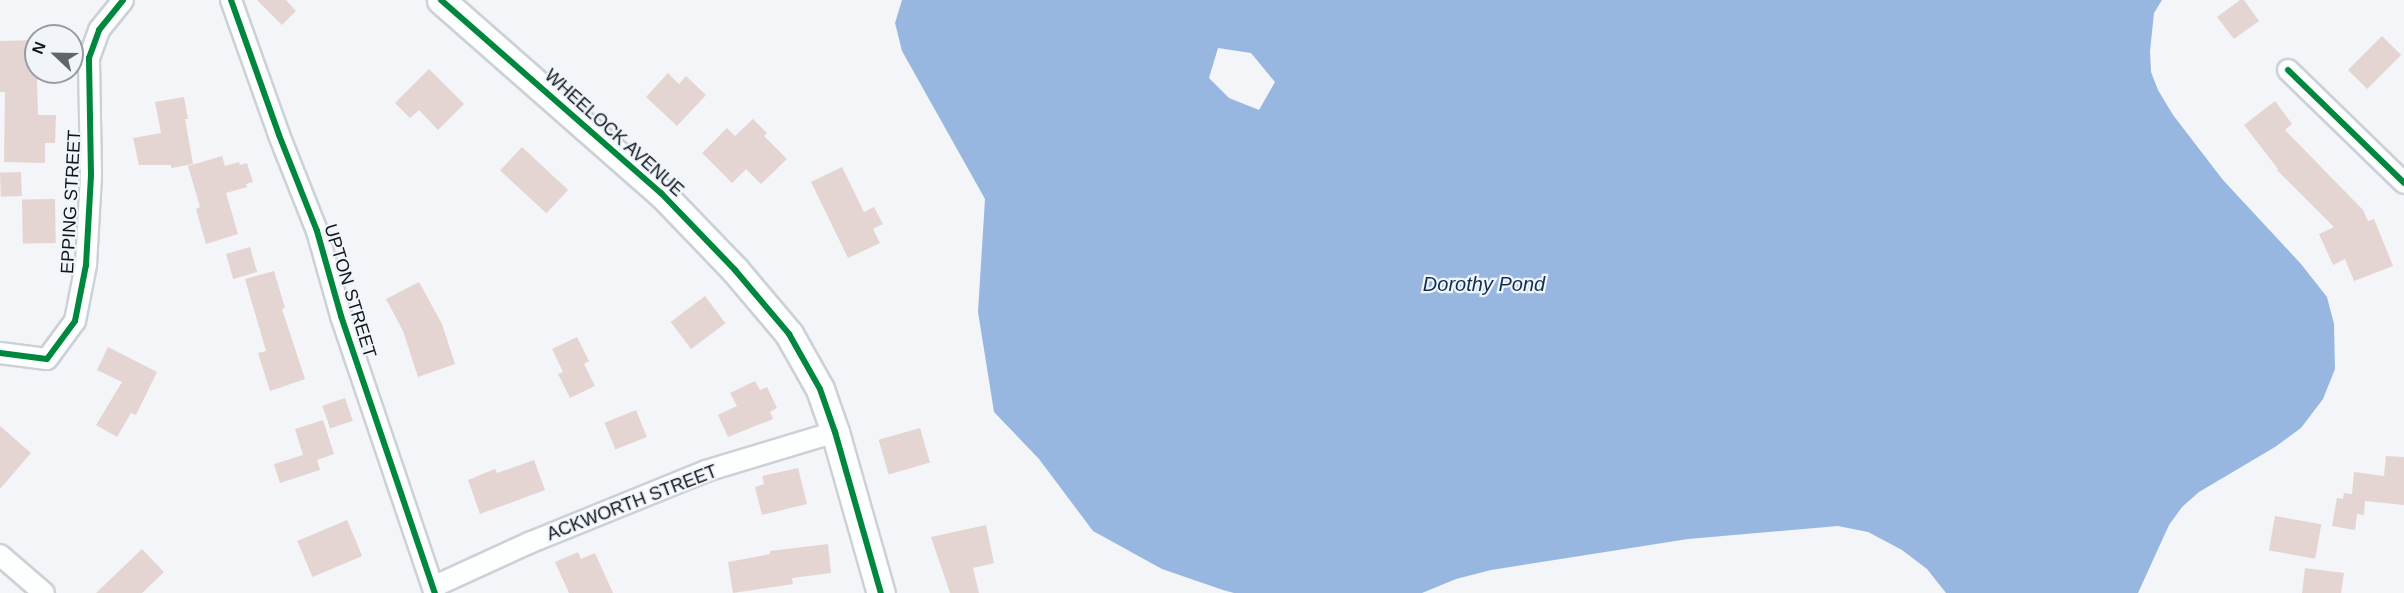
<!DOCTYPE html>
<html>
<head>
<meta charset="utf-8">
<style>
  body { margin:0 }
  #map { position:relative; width:2404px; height:593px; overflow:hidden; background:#f3f5f8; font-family:Helvetica,sans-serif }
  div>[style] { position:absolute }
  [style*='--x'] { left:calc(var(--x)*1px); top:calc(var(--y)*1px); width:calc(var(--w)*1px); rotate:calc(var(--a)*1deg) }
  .water>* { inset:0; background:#97b7e1 }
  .building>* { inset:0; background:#e4d5d2; transform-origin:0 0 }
  .roads { filter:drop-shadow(2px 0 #ccd1d7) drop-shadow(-2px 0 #ccd1d7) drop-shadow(0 2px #ccd1d7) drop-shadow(0 -2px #ccd1d7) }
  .street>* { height:20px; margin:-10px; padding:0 10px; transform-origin:10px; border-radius:10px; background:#fdfefe }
  .secondary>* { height:27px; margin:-13.5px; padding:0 13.5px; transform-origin:13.5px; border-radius:13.5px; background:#fdfefe }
  .cycleway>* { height:6px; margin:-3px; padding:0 3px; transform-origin:3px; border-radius:3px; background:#00873e }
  span { translate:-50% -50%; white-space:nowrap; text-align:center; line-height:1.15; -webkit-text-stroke:4.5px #f1f5fa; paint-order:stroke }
  .street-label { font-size:18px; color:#10171f }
  .water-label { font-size:20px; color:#0e2e54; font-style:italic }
  .north { position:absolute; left:24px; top:24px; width:60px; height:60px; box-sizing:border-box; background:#f1f5fa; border:2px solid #979ca2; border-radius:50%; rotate:292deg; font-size:16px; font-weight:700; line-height:24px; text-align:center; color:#10171f }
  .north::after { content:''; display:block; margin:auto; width:21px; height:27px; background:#5f656b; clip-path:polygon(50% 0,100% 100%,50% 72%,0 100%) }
</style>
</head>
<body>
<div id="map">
  <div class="water">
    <div style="clip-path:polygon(evenodd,902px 0,2162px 0,2154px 13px,2150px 51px,2151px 72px,2158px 90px,2173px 115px,2223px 180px,2301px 264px,2327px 297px,2334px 324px,2335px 369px,2323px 399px,2301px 428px,2275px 447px,2199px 492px,2182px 507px,2169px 525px,2138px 593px,1946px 593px,1927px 569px,1902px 550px,1868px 532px,1838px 526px,1688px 539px,1491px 570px,1456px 579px,1422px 593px,1234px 593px,1223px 590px,1162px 569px,1093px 531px,1039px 459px,994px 412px,978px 312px,985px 199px,902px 51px,895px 23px,902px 0,1218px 48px,1251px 53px,1275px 82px,1259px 110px,1229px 98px,1209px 78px,1218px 48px)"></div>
  </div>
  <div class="building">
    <div style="clip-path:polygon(257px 0,286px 0,296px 11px,282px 25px)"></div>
    <div style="clip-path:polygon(2240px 0,2244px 0,2259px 21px,2234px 39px,2217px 17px)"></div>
    <div style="left:2382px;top:36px;width:27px;height:48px;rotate:45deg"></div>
    <div style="clip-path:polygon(36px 40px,38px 115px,56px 115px,55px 143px,45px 143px,45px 163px,4px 162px,5px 92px,0 92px,0 41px)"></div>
    <div style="clip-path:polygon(429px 69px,464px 104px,438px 130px,419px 110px,410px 118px,395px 103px)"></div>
    <div style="clip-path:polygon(668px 73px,679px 84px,686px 76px,706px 95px,677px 126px,646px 97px)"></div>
    <div style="clip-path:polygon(184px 97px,188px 119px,185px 119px,193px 164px,171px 168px,171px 165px,139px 165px,133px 138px,161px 133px,155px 102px)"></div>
    <div style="clip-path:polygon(2275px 101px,2292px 124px,2285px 130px,2363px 210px,2368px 221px,2374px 219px,2393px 266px,2354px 281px,2345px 259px,2333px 265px,2319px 234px,2334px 227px,2277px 170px,2278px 169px,2244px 125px)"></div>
    <div style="clip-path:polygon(753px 119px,767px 133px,764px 136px,787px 159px,761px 184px,746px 169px,732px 183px,702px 153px,727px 128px,735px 136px)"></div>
    <div style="left:522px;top:147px;width:63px;height:32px;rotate:43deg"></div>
    <div style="clip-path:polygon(222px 156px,225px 166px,239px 162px,240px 165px,247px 163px,253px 182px,246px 184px,247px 187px,226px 193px,238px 234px,206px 244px,196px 209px,200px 207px,188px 166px)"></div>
    <div style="clip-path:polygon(842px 167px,864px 212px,874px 207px,883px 224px,873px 229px,880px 243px,848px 258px,811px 182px)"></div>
    <div style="left:21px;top:172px;width:24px;height:21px;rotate:88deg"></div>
    <div style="left:55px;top:199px;width:44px;height:33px;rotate:89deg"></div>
    <div style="left:250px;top:247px;width:26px;height:25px;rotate:74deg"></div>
    <div style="clip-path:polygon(274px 271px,285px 308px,282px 309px,305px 379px,270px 391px,258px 353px,266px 351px,245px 279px)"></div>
    <div style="clip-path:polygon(419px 282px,442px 324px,455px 364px,418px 377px,403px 331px,386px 299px)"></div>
    <div style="left:705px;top:296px;width:34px;height:43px;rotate:53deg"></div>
    <div style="clip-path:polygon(577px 337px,589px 361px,584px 364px,595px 386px,570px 398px,558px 374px,563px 372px,552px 349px)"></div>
    <div style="clip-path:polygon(108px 347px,157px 372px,136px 415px,131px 413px,117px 437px,96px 425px,122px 382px,97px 370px)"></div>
    <div style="clip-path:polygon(755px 381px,760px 390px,767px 387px,777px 408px,770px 412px,773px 419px,728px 437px,718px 415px,737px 406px,730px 393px)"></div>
    <div style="left:345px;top:398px;width:24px;height:24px;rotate:71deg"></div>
    <div style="left:636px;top:410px;width:29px;height:34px;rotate:68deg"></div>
    <div style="clip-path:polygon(323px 420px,334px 454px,317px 460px,320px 470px,280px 483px,274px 464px,303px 455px,295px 429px)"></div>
    <div style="clip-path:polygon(0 426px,31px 453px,0 489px)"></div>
    <div style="left:920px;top:428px;width:36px;height:43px;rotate:74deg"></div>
    <div style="clip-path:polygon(2386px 456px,2404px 457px,2404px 505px,2365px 501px,2364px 515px,2357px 514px,2355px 530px,2332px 526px,2337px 498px,2343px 499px,2344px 493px,2352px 494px,2354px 472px,2384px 476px)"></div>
    <div style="clip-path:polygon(534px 460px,545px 490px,480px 514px,468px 480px,495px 469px,497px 473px)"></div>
    <div style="clip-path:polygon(798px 468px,807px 504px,762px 515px,755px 487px,764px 484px,762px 476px)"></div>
    <div style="left:2275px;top:516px;width:47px;height:35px;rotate:10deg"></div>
    <div style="left:347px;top:520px;width:39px;height:54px;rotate:67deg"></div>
    <div style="clip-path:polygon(986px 525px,994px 563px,973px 568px,979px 593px,950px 593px,931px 537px)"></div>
    <div style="clip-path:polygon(828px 544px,831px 573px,792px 578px,793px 584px,733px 593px,728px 562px,770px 554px,770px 551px)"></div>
    <div style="clip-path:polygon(142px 549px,164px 572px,142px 593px,96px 593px)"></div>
    <div style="clip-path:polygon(578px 552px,581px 559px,595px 553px,613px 593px,569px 593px,555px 562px)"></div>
    <div style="clip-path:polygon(2305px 568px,2344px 573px,2341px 593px,2302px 593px)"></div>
  </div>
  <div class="roads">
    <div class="street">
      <div style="--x:231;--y:0;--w:143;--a:70.4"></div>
      <div style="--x:279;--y:135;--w:103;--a:68.4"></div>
      <div style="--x:317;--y:231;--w:88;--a:74.2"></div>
      <div style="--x:341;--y:316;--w:293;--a:71.3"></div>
      <div style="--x:2288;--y:70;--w:162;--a:44.2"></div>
      <div style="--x:0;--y:353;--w:47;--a:7.3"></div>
      <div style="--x:47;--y:359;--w:47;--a:-53.6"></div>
      <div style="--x:75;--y:321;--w:57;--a:-78.9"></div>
      <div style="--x:86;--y:265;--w:90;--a:-86.8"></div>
      <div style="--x:91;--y:175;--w:117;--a:-91"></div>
      <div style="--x:89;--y:58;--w:30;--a:-70"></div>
      <div style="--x:99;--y:30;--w:38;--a:-51"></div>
      <div style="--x:0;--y:555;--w:58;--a:40.8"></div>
      <div style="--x:433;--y:587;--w:106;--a:-24.6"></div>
      <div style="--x:529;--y:543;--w:191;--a:-22.1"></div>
      <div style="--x:706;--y:471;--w:135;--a:-16.8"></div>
    </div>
    <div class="secondary">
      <div style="--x:441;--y:0;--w:293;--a:41.3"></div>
      <div style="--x:661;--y:193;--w:107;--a:46.1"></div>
      <div style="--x:735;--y:270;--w:84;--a:49.8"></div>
      <div style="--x:789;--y:334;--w:63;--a:60.6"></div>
      <div style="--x:820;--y:389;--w:46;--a:70.8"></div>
      <div style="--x:835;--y:432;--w:167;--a:74.1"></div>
    </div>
  </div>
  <div class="cycleway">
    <div style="--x:231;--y:0;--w:143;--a:70.4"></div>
    <div style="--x:279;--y:135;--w:103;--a:68.4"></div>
    <div style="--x:317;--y:231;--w:88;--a:74.2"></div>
    <div style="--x:341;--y:316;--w:293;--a:71.3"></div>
    <div style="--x:441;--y:0;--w:293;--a:41.3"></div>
    <div style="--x:661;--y:193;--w:107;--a:46.1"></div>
    <div style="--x:735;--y:270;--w:84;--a:49.8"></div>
    <div style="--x:789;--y:334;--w:63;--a:60.6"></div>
    <div style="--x:820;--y:389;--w:46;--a:70.8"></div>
    <div style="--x:835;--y:432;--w:167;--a:74.1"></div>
    <div style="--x:2288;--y:70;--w:162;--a:44.2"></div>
    <div style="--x:0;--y:353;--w:47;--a:7.3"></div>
    <div style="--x:47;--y:359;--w:47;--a:-53.6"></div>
    <div style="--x:75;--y:321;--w:57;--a:-78.9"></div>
    <div style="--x:86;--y:265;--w:90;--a:-86.8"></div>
    <div style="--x:91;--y:175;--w:117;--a:-91"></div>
    <div style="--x:89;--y:58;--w:30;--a:-70"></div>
    <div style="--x:99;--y:30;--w:38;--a:-51"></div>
  </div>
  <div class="street-label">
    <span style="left:614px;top:133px;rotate:42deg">WHEELOCK AVENUE</span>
    <span style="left:71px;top:202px;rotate:-87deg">EPPING STREET</span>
    <span style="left:350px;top:291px;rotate:73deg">UPTON STREET</span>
    <span style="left:632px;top:503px;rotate:-21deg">ACKWORTH STREET</span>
  </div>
  <div class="water-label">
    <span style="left:1484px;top:284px">Dorothy Pond</span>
  </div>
  <div class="north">N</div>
</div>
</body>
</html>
